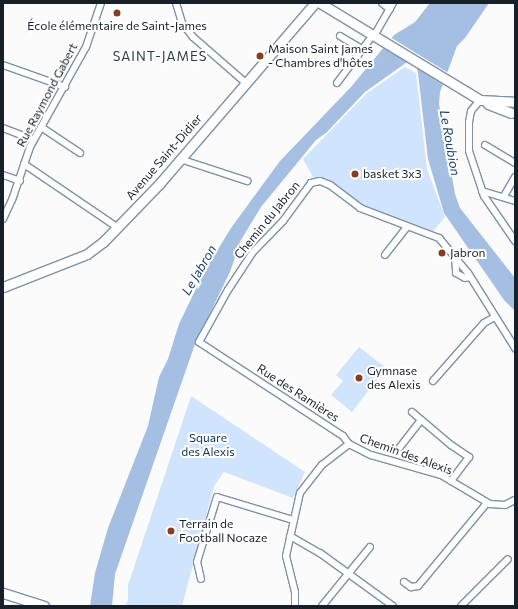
<!DOCTYPE html>
<html>
<head>
<meta charset="utf-8">
<style>
  body { margin:0 }
  #map { position:relative; width:518px; height:609px; overflow:hidden; background:#fbfbfb; font-family:Commissioner,sans-serif }
  div>[style] { position:absolute }
  [style*='--x'] { left:calc(var(--x)*1px); top:calc(var(--y)*1px); width:calc(var(--w)*1px); rotate:calc(var(--a)*1deg) }
  .green>* { inset:0; background:#d0e5fd }
  .water>* { inset:0; background:#a4bfe1 }
  .pier>* { inset:0; background:#fbfbfb }
  .roads { filter:drop-shadow(1px 0 #7d92aa) drop-shadow(-1px 0 #7d92aa) drop-shadow(0 1px #7d92aa) drop-shadow(0 -1px #7d92aa) }
  .street>* { height:6px; margin:-3px; padding:0 3px; transform-origin:3px; border-radius:3px; background:#fff }
  .secondary>* { height:9px; margin:-4.5px; padding:0 4.5px; transform-origin:4.5px; border-radius:4.5px; background:#fff }
  .dots>* { width:11px; height:11px; translate:-50% -50%; box-sizing:border-box; border:2px solid #fff; border-radius:50% }
  span { translate:-50% -50%; white-space:nowrap; text-align:center; line-height:1.15; -webkit-text-stroke:4px #fff; paint-order:stroke }
  .poi-label { font-size:12px; color:#171f28 }
  .left { translate:0 -50%; text-align:left }
  .street-label { font-size:12px; color:#171f28 }
  .park-label { font-size:12px; color:#09315b }
  .neighbourhood-label { font-size:13px; color:#2a3c51; letter-spacing:1px }
  .water-label { font-size:13px; color:#1d446f; font-style:italic }
  .frame { position:absolute; inset:0; border:4px solid #171f28; pointer-events:none }
</style>
</head>
<body>
<div id="map">
  <div class="green">
    <div style="clip-path:polygon(405px 67px,416px 73px,427px 169px,445px 217px,431px 234px,361px 205px,330px 180px,314px 179px,303px 159px,367px 93px)"></div>
    <div style="clip-path:polygon(359px 347px,386px 368px,352px 412px,331px 395px,343px 381px,336px 375px)"></div>
    <div style="clip-path:polygon(191px 396px,305px 472px,293px 498px,224px 472px,214px 486px,182px 606px,125px 606px,128px 600px,128px 585px)"></div>
  </div>
  <div class="water">
    <div style="clip-path:polygon(430px 3px,489px 3px,465px 38px,457px 46px,440px 92px,439px 104px,455px 194px,460px 208px,515px 278px,515px 311px,504px 300px,444px 213px,428px 159px,418px 73px,415px 62px,410px 60px,365px 92px,326px 133px,316px 140px,261px 207px,241px 240px,230px 272px,195px 344px,115px 574px,112px 606px,90px 606px,95px 573px,108px 528px,148px 426px,159px 377px,168px 359px,179px 324px,204px 272px,231px 228px,280px 161px,351px 87px,394px 35px,415px 22px)"></div>
  </div>
  <div class="pier">
    <div style="clip-path:polygon(390px 37px,450px 74px,445px 86px,415px 67px,414px 63px,409px 63px,383px 48px)"></div>
  </div>
  <div class="roads">
    <div class="street">
      <div style="--x:176;--y:3;--w:21;--a:73"></div>
      <div style="--x:182;--y:23;--w:18;--a:52"></div>
      <div style="--x:193;--y:37;--w:70;--a:41"></div>
      <div style="--x:382;--y:3;--w:10;--a:37"></div>
      <div style="--x:340;--y:36;--w:27;--a:31"></div>
      <div style="--x:374;--y:36;--w:38;--a:-60"></div>
      <div style="--x:3;--y:65;--w:66;--a:19.5"></div>
      <div style="--x:337;--y:83;--w:60;--a:-53.1"></div>
      <div style="--x:480;--y:100;--w:14;--a:129"></div>
      <div style="--x:471;--y:111;--w:11;--a:100"></div>
      <div style="--x:469;--y:122;--w:29;--a:90"></div>
      <div style="--x:469;--y:151;--w:47;--a:71.6"></div>
      <div style="--x:484;--y:196;--w:55;--a:55.4"></div>
      <div style="--x:41;--y:127;--w:47;--a:33.7"></div>
      <div style="--x:3;--y:128;--w:33;--a:21"></div>
      <div style="--x:485;--y:145;--w:35;--a:31"></div>
      <div style="--x:180;--y:159;--w:71;--a:18.2"></div>
      <div style="--x:24;--y:164;--w:114;--a:34.2"></div>
      <div style="--x:3;--y:175;--w:18;--a:19"></div>
      <div style="--x:482;--y:191;--w:34;--a:17"></div>
      <div style="--x:504;--y:196;--w:22;--a:-60"></div>
      <div style="--x:3;--y:219;--w:21;--a:-65"></div>
      <div style="--x:12;--y:200;--w:56;--a:-71.2"></div>
      <div style="--x:30;--y:147;--w:115;--a:-60.8"></div>
      <div style="--x:86;--y:47;--w:46;--a:-71.2"></div>
      <div style="--x:385;--y:255;--w:36;--a:-52"></div>
      <div style="--x:455;--y:257;--w:16;--a:86"></div>
      <div style="--x:456;--y:273;--w:10;--a:29"></div>
      <div style="--x:465;--y:278;--w:5;--a:-11"></div>
      <div style="--x:433;--y:381;--w:77;--a:-48.7"></div>
      <div style="--x:484;--y:323;--w:13;--a:-29"></div>
      <div style="--x:412;--y:412;--w:51;--a:40.2"></div>
      <div style="--x:451;--y:445;--w:22;--a:34"></div>
      <div style="--x:469;--y:457;--w:30;--a:127"></div>
      <div style="--x:349;--y:444;--w:10;--a:-127"></div>
      <div style="--x:343;--y:436;--w:172;--a:-146.9"></div>
      <div style="--x:199;--y:342;--w:60;--a:-60.9"></div>
      <div style="--x:228;--y:290;--w:45;--a:-56.7"></div>
      <div style="--x:253;--y:252;--w:43;--a:-45.9"></div>
      <div style="--x:283;--y:221;--w:47;--a:-53.6"></div>
      <div style="--x:311;--y:183;--w:9;--a:-13"></div>
      <div style="--x:320;--y:181;--w:11;--a:22"></div>
      <div style="--x:330;--y:185;--w:38;--a:37"></div>
      <div style="--x:360;--y:208;--w:85;--a:20.8"></div>
      <div style="--x:439;--y:238;--w:45;--a:50.4"></div>
      <div style="--x:468;--y:273;--w:89;--a:57.9"></div>
      <div style="--x:400;--y:447;--w:34;--a:-52"></div>
      <div style="--x:290;--y:536;--w:34;--a:30"></div>
      <div style="--x:320;--y:553;--w:90;--a:36"></div>
      <div style="--x:201;--y:579;--w:17;--a:-103"></div>
      <div style="--x:197;--y:562;--w:68;--a:-72.9"></div>
      <div style="--x:217;--y:497;--w:79;--a:16.8"></div>
      <div style="--x:404;--y:582;--w:9;--a:36"></div>
      <div style="--x:411;--y:587;--w:7;--a:-8"></div>
      <div style="--x:418;--y:586;--w:108;--a:-50.3"></div>
      <div style="--x:295;--y:606;--w:14;--a:-90"></div>
      <div style="--x:295;--y:592;--w:37;--a:-104"></div>
      <div style="--x:286;--y:556;--w:65;--a:-77.5"></div>
      <div style="--x:300;--y:493;--w:36;--a:-52"></div>
      <div style="--x:322;--y:465;--w:34;--a:-38"></div>
      <div style="--x:349;--y:444;--w:25;--a:27"></div>
      <div style="--x:371;--y:455;--w:73;--a:15.9"></div>
      <div style="--x:441;--y:475;--w:57;--a:30.6"></div>
      <div style="--x:490;--y:504;--w:15;--a:4"></div>
      <div style="--x:505;--y:505;--w:11;--a:-27"></div>
      <div style="--x:322;--y:606;--w:76;--a:-50.9"></div>
      <div style="--x:461;--y:606;--w:66;--a:-45"></div>
    </div>
    <div class="secondary">
      <div style="--x:320;--y:3;--w:187;--a:31.2"></div>
      <div style="--x:480;--y:100;--w:34;--a:3"></div>
      <div style="--x:488;--y:104;--w:25;--a:21"></div>
      <div style="--x:3;--y:287;--w:90;--a:-21.4"></div>
      <div style="--x:87;--y:254;--w:20;--a:-37"></div>
      <div style="--x:103;--y:242;--w:82;--a:-46"></div>
      <div style="--x:160;--y:183;--w:238;--a:-49.3"></div>
      <div style="--x:3;--y:593;--w:43;--a:17.6"></div>
    </div>
  </div>
  <div class="dots">
    <div style="left:117px;top:13px;background:#863f1e"></div>
    <div style="left:260px;top:56px;background:#863f1e"></div>
    <div style="left:355px;top:174px;background:#863f1e"></div>
    <div style="left:442px;top:253px;background:#863f1e"></div>
    <div style="left:359px;top:378px;background:#863f1e"></div>
    <div style="left:171px;top:531px;background:#863f1e"></div>
  </div>
  <div class="poi-label">
    <span style="left:117px;top:26px">École élémentaire de Saint-James</span>
    <span class="left" style="left:268px;top:56px">Maison Saint James<br>- Chambres d'hôtes</span>
    <span class="left" style="left:363px;top:174px">basket 3x3</span>
    <span class="left" style="left:450px;top:253px">Jabron</span>
    <span class="left" style="left:367px;top:378px">Gymnase<br>des Alexis</span>
    <span class="left" style="left:179px;top:531px">Terrain de<br>Football Nocaze</span>
  </div>
  <div class="street-label">
    <span style="left:47px;top:95px;rotate:-62deg">Rue Raymond Gabert</span>
    <span style="left:164px;top:157px;rotate:-49deg">Avenue Saint-Didier</span>
    <span style="left:267px;top:220px;rotate:-51deg">Chemin du Jabron</span>
    <span style="left:298px;top:393px;rotate:33deg">Rue des Ramières</span>
    <span style="left:406px;top:454px;rotate:20deg">Chemin des Alexis</span>
  </div>
  <div class="park-label">
    <span style="left:208px;top:445px">Square<br>des Alexis</span>
  </div>
  <div class="neighbourhood-label">
    <span style="left:160px;top:56px">SAINT-JAMES</span>
  </div>
  <div class="water-label">
    <span style="left:450px;top:143px;rotate:80deg">Le Roubion</span>
    <span style="left:199px;top:270px;rotate:-60deg">Le Jabron</span>
  </div>
  <div class="frame"></div>
</div>
</body>
</html>
